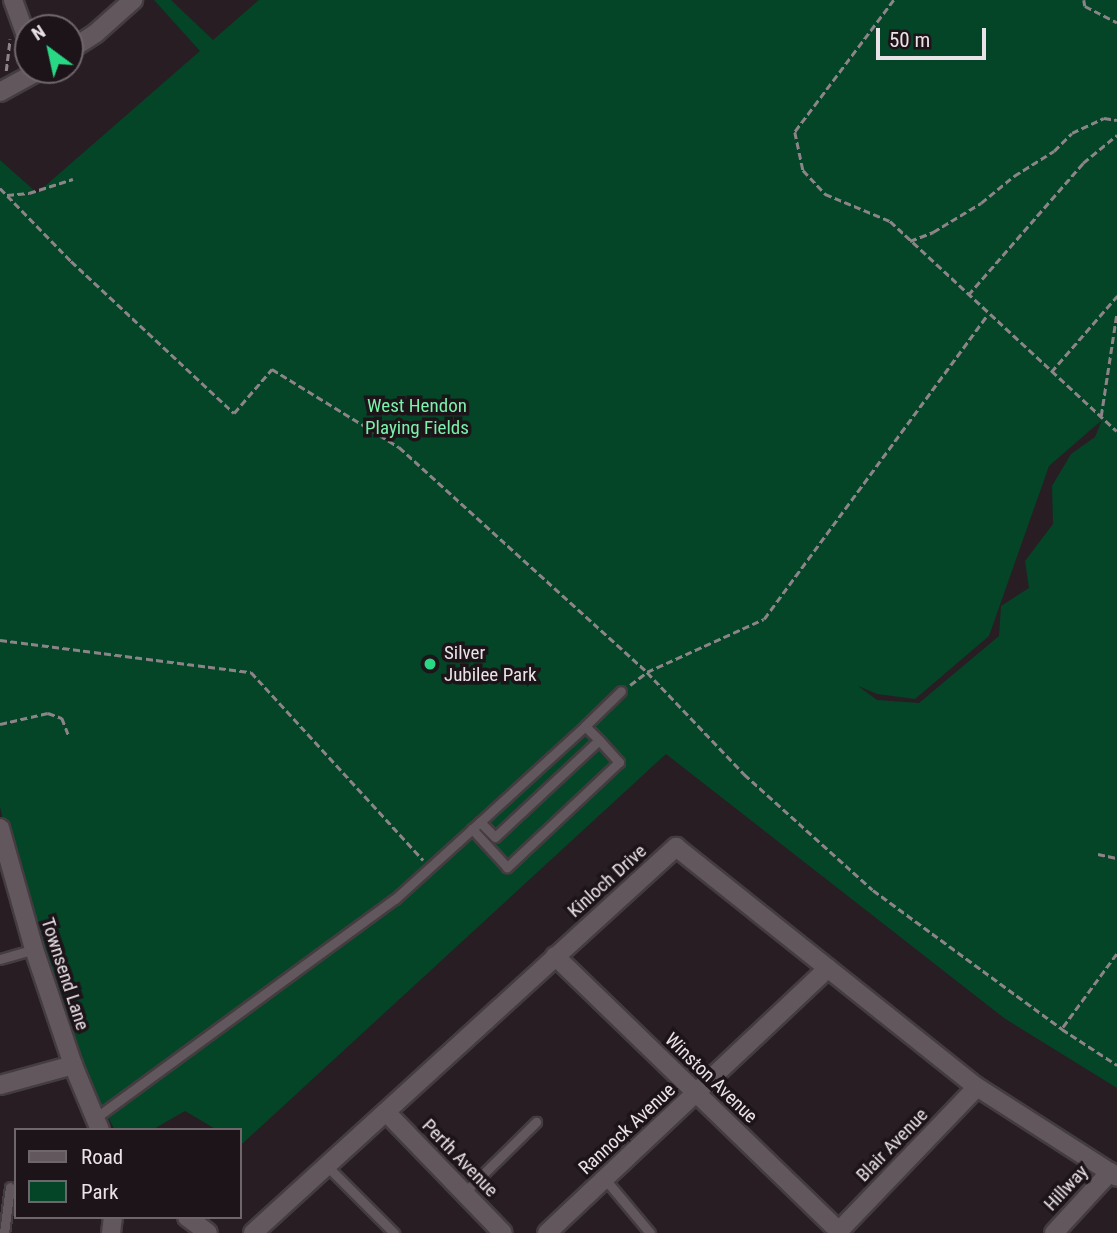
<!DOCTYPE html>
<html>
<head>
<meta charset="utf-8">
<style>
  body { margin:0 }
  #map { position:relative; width:1117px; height:1233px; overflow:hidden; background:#271d23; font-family:"Roboto Condensed",sans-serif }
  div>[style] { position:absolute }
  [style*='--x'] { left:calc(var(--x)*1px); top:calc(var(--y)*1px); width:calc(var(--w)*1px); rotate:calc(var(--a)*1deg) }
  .green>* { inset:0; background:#044527 }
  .path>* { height:2.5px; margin-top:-1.25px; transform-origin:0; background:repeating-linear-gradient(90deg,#8c8489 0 7px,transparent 0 10.5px) }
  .roads { filter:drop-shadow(2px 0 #433c40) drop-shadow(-2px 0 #433c40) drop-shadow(0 2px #433c40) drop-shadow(0 -2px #433c40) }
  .service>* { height:9px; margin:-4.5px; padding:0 4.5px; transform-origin:4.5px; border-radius:4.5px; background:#63575e }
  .minor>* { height:18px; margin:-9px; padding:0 9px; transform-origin:9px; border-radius:9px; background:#63575e }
  .dots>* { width:19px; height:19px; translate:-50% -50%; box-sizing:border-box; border:4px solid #1d1419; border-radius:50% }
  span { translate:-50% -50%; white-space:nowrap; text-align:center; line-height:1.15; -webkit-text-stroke:7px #1d1419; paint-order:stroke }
  .park-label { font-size:19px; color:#7af2ac }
  .poi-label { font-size:19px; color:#e9e2e6 }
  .left { translate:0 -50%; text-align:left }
  .street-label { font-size:19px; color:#e9e2e6 }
  .legend { position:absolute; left:14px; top:1128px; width:228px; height:91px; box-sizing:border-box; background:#1d1419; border:2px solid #6f666b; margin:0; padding:9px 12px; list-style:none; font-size:21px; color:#e9e2e6 }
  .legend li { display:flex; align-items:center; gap:14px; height:35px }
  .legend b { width:35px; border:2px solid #6f666b }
  .north { position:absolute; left:14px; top:14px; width:70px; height:70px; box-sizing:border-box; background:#1d1419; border:2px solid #6f666b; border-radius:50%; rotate:327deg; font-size:19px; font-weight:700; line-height:28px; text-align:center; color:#e9e2e6 }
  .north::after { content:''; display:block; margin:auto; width:24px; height:32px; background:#29d885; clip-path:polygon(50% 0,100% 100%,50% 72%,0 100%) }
  .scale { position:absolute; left:876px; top:28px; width:110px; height:32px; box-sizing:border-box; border:4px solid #e9e2e6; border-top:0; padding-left:9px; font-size:21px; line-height:24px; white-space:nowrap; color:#e9e2e6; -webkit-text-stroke:5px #1d1419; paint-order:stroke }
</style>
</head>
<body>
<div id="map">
  <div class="green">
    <div style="clip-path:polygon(evenodd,154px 0,171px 0,213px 40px,259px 0,1117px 0,1117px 1088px,1004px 1018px,666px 754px,242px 1144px,240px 1130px,217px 1130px,185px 1111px,152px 1130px,115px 1130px,85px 1077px,13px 864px,0 807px,0 160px,37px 193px,200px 51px,154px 0,1102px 420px,1095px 437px,1071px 454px,1052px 486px,1053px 524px,1025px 561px,1029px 588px,1001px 606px,999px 636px,919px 703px,877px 700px,858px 686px,877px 694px,915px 699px,989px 636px,1049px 466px,1102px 420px)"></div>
  </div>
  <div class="path">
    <div style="--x:894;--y:0;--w:165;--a:126.9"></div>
    <div style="--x:795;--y:132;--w:39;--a:78"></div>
    <div style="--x:803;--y:170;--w:33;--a:47"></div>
    <div style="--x:825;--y:194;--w:70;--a:22.6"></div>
    <div style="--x:890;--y:221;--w:309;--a:42.8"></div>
    <div style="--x:1084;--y:0;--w:6;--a:81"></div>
    <div style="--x:1085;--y:6;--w:36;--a:27"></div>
    <div style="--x:6;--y:71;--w:32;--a:-83"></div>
    <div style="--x:0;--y:188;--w:102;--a:45.8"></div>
    <div style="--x:71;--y:261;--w:223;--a:43"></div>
    <div style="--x:234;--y:413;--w:58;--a:-49.2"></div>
    <div style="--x:272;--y:369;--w:149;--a:31.6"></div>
    <div style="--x:399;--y:447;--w:335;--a:42.2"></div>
    <div style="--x:647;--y:672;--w:141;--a:46.4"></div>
    <div style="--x:744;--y:774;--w:173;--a:42"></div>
    <div style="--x:873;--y:890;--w:235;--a:36.3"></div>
    <div style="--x:7;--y:195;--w:22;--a:-5"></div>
    <div style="--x:29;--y:193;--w:46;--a:-17.7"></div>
    <div style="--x:910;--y:241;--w:25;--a:-21"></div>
    <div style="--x:933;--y:232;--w:56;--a:-31.1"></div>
    <div style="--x:981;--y:203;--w:43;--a:-39.3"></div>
    <div style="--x:1014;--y:176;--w:47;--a:-32"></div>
    <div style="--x:1054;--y:151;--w:25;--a:-45"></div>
    <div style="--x:1072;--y:133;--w:35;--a:-25"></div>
    <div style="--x:1104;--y:118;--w:13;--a:9"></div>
    <div style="--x:968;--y:295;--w:175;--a:-48.9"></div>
    <div style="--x:1083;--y:163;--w:44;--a:-39.5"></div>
    <div style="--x:1051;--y:372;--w:101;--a:-49"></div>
    <div style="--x:1101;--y:416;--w:105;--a:-81.3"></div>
    <div style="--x:0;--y:640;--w:253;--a:7.3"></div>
    <div style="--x:251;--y:672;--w:255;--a:47.5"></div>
    <div style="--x:630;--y:685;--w:21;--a:-37"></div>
    <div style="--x:647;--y:672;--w:128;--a:-24.4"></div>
    <div style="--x:764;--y:619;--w:378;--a:-53.7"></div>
    <div style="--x:0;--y:724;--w:49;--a:-12.9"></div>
    <div style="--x:48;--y:713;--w:15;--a:20"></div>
    <div style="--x:62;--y:718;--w:19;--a:69"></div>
    <div style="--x:1098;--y:854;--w:19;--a:12"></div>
    <div style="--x:1117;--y:954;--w:93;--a:126.3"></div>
    <div style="--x:1062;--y:1029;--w:66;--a:33.2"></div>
  </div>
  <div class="roads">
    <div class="service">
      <div style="--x:585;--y:726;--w:50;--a:-44.2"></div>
      <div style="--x:480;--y:822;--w:142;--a:-42.4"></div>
      <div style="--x:585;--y:726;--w:20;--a:45"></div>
      <div style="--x:0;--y:959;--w:35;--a:-16"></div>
      <div style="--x:94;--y:1119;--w:373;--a:-36.2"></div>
      <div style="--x:395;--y:899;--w:115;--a:-42.2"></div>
      <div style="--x:480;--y:822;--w:21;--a:45"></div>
      <div style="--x:495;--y:837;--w:142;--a:-43"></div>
      <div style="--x:599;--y:740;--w:30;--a:48"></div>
      <div style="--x:619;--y:762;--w:154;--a:136.8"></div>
      <div style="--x:507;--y:867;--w:52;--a:-132.6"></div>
      <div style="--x:327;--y:1166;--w:95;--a:45"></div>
      <div style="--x:605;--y:1179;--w:70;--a:50.2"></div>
      <div style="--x:465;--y:1192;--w:100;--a:-44.6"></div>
      <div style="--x:4;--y:1233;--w:46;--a:-82.6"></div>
    </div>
    <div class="minor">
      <div style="--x:13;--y:0;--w:44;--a:69.9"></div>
      <div style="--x:70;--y:50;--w:31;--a:-33"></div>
      <div style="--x:96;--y:33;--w:50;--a:-41.7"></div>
      <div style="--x:0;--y:92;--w:46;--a:-28.8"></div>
      <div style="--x:0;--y:828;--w:126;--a:74.3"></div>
      <div style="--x:34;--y:949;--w:122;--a:71.4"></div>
      <div style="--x:73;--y:1065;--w:70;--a:67.4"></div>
      <div style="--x:555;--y:956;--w:394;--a:44.1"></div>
      <div style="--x:0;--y:1085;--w:76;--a:-15.3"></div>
      <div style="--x:386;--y:1112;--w:168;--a:46"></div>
      <div style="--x:187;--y:1217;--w:26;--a:37"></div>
      <div style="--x:111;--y:1233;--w:16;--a:-83"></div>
      <div style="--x:253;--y:1233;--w:573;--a:-42.38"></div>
      <div style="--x:676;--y:847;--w:385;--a:38.6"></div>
      <div style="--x:977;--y:1087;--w:166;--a:32.7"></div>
      <div style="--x:547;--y:1233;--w:386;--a:-43.3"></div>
      <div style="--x:837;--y:1233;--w:202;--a:-46.2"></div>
      <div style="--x:1054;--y:1233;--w:83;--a:-47.4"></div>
    </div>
  </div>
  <div class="dots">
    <div style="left:430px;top:664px;background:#29d885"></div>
  </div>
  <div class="park-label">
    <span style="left:417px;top:417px">West Hendon<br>Playing Fields</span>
  </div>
  <div class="poi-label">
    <span class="left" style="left:444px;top:664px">Silver<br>Jubilee Park</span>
  </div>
  <div class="street-label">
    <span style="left:607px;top:881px;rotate:-42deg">Kinloch Drive</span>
    <span style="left:65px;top:974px;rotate:72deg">Townsend Lane</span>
    <span style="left:711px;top:1078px;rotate:44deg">Winston Avenue</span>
    <span style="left:627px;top:1129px;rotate:-43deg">Rannock Avenue</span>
    <span style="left:892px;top:1145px;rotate:-46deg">Blair Avenue</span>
    <span style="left:460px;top:1158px;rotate:46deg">Perth Avenue</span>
    <span style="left:1066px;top:1188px;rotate:-47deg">Hillway</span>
  </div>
  <ul class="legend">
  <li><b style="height:9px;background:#63575e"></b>Road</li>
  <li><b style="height:19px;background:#044527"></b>Park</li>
  </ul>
  <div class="north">N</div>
  <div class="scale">50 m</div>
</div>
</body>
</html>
